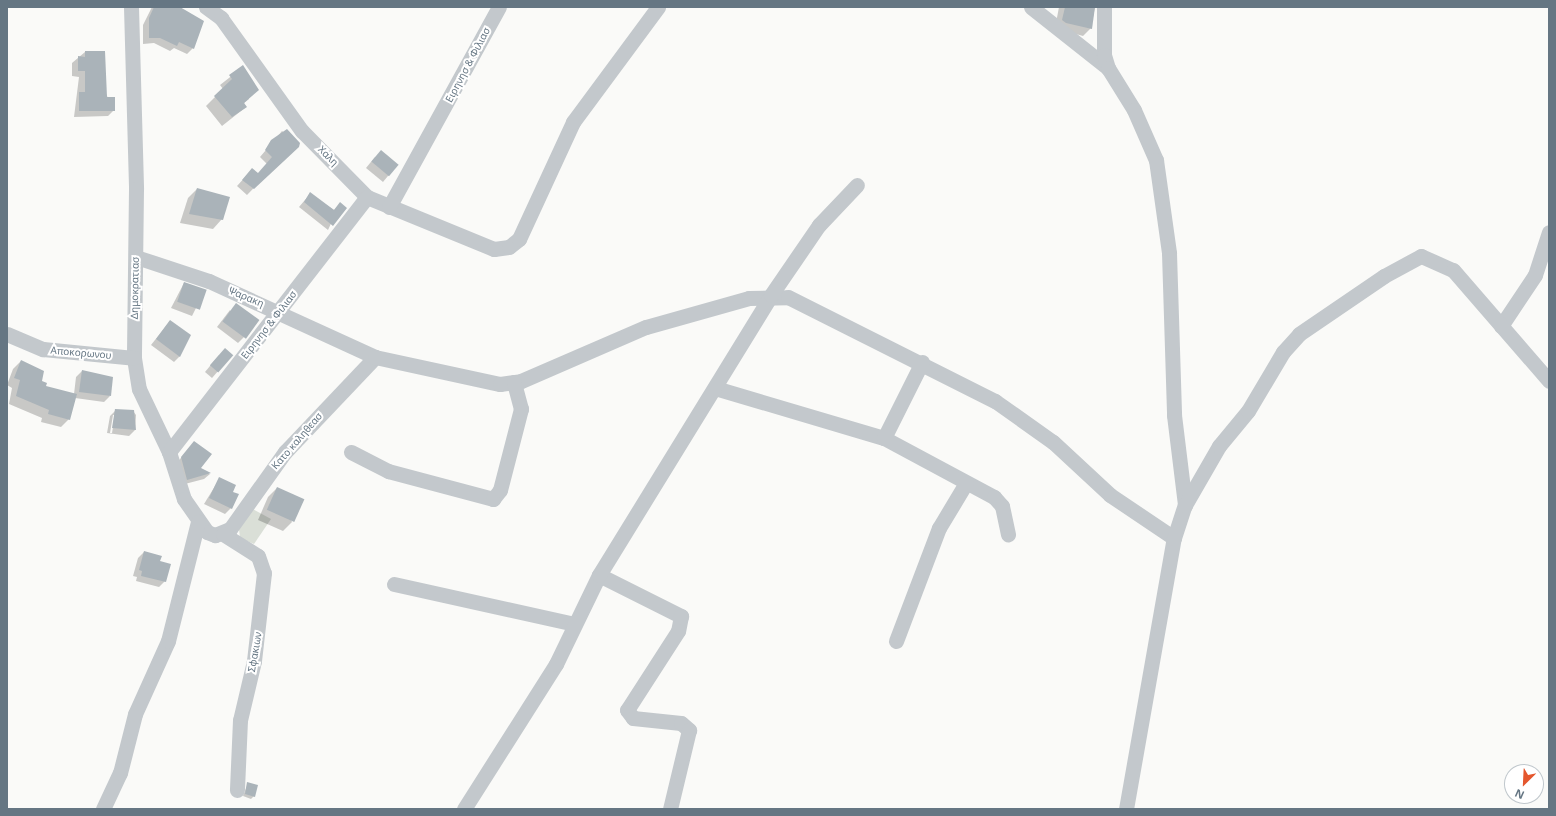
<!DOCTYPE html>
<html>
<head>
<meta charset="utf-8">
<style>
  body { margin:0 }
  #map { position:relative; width:1556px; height:816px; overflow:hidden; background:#fafaf8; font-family:"Noto Sans",sans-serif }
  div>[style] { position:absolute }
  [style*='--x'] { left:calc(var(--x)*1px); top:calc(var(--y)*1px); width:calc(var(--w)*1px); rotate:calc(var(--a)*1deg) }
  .green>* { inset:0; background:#dadfd7 }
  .shadow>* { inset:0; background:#0003 }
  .building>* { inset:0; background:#aab3b9; transform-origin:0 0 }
  .minor>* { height:15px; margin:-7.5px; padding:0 7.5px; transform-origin:7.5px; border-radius:7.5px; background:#c3c8cc }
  span { translate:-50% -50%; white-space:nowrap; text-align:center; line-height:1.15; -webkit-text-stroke:4px #fff; paint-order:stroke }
  .street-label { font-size:10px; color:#657683 }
  .frame { position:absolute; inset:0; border:8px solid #657683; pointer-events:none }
  .north { position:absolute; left:1504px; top:764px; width:40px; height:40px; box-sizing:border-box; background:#fff; border:1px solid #c1c8cd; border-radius:50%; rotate:204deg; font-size:11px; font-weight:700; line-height:16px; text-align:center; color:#657683 }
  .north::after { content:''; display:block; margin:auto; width:14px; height:18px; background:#e4572e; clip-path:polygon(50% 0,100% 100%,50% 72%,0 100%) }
</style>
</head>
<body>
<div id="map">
  <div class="green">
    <div style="clip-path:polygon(251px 508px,271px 519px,254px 544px,240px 538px,239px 529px)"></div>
  </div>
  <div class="shadow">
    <div style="clip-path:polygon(152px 7px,173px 7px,193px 48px,187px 54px,174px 48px,170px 51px,154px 43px,143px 44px,143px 25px)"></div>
    <div style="clip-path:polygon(1059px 7px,1095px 7px,1091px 28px,1083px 36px,1055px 28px)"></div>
    <div style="clip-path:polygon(85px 52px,114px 110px,108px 116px,74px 117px,79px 77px,72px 76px,72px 63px)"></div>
    <div style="clip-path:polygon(243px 67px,249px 99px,244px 103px,246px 107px,222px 126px,206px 106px,223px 89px,220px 85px)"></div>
    <div style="clip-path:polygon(282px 131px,298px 143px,247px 195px,237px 186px,247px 175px,258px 174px,267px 164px,260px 157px)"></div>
    <div style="clip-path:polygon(375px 157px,397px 165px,383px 182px,366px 168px)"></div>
    <div style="clip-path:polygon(197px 189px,222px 219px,213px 229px,180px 223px,188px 198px)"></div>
    <div style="clip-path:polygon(310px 194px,334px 210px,340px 204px,328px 230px,299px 207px)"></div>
    <div style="clip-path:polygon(184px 283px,205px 290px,192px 316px,171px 308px)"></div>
    <div style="clip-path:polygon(230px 310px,244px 337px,238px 343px,217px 327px)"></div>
    <div style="clip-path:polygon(170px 321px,180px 356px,174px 362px,151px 345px)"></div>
    <div style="clip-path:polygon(219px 355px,232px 355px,212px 378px,205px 372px)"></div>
    <div style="clip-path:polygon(21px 361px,44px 387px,74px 394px,76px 377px,82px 371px,110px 396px,104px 402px,75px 398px,69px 419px,61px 427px,41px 422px,42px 418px,9px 404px,12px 388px,7px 385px,13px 369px)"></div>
    <div style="clip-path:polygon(evenodd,116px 410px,133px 411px,136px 415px,135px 430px,129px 436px,107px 433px,110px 416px,116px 410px,113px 415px,115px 415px,112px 433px,110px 433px,113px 415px)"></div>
    <div style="clip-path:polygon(194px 442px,200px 469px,210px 474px,204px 479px,181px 485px,176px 464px)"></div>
    <div style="clip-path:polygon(220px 478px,232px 492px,231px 508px,225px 514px,204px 504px)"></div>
    <div style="clip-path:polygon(277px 488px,292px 522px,283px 531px,258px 520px,268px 497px)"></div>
    <div style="clip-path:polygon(144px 552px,165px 581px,159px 587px,136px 581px,137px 577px,133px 576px,138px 558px)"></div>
    <div style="clip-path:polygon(248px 783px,254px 796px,251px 799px,243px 796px)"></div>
  </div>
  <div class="building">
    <div style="clip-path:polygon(154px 7px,180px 7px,204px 21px,194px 49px,179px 42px,177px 46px,160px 38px,149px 38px,149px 18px)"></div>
    <div style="clip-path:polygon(1065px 7px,1095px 7px,1092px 29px,1066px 23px,1062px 20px)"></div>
    <div style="clip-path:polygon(85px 51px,105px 51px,107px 97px,115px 97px,115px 111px,79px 111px,79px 92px,85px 92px,85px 71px,78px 71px,78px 56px,85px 57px)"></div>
    <div style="clip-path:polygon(243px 65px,259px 90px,244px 103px,247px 107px,232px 117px,214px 96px,232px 79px,229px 75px)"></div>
    <div style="clip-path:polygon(287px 129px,300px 143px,299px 147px,254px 189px,242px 180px,252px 168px,258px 173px,272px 157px,265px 150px,271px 140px)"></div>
    <div style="left:381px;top:150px;width:23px;height:15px;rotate:40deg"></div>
    <div style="clip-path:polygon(197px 188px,230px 197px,223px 220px,189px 214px)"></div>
    <div style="clip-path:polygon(310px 192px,334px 210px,340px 202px,347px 208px,333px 226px,304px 202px)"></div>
    <div style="left:184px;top:282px;width:24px;height:21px;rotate:19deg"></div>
    <div style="left:236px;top:303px;width:29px;height:23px;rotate:36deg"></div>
    <div style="clip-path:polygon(170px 320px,191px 335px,180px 357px,156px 339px)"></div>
    <div style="left:225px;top:348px;width:11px;height:23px;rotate:41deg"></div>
    <div style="clip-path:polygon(21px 360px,44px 371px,42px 381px,47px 383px,46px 386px,77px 394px,70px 420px,48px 414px,49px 410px,16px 396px,20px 380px,14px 378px)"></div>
    <div style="clip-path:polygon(82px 370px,113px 377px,111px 396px,79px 392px)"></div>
    <div style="clip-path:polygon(115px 409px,134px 410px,136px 430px,112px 428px)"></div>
    <div style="clip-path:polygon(194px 441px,212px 454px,201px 468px,211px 473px,187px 480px,181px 457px)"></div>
    <div style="clip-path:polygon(219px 477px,236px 485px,233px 492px,239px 494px,232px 509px,209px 498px)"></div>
    <div style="left:277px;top:487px;width:30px;height:25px;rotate:24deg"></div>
    <div style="clip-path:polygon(144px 551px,162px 556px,160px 561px,171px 564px,166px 582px,141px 576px,142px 571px,139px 570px)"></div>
    <div style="clip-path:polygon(247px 782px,258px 785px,255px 797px,245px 794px)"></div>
  </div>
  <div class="minor">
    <div style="--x:131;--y:7;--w:182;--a:88.4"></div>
    <div style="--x:136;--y:189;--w:169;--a:90.7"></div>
    <div style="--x:134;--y:358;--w:31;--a:81"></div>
    <div style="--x:139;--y:389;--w:70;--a:64.5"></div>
    <div style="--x:169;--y:452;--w:49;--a:72.3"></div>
    <div style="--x:184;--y:499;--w:40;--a:55.1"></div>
    <div style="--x:207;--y:532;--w:9;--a:21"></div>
    <div style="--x:215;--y:535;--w:16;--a:-22"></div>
    <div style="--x:230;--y:529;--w:95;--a:-54.5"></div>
    <div style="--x:285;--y:452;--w:131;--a:-46.5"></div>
    <div style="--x:206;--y:7;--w:19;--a:36"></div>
    <div style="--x:221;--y:18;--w:139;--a:54.4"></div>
    <div style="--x:302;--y:131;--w:93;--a:45.4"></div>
    <div style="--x:367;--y:197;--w:137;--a:22.3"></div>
    <div style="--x:494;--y:249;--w:15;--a:-8"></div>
    <div style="--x:509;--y:247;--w:13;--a:-39"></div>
    <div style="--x:519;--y:239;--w:129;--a:-65.2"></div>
    <div style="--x:573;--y:122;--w:143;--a:-53.5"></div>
    <div style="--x:1031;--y:7;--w:98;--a:38.4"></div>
    <div style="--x:1104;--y:7;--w:48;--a:90"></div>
    <div style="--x:1104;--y:55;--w:14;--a:73"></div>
    <div style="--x:1108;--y:68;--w:49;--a:58.2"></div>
    <div style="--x:1134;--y:110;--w:55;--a:66.3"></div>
    <div style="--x:1156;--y:160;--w:94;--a:82"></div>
    <div style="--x:1169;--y:253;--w:162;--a:88.2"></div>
    <div style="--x:1174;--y:415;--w:91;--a:83"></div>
    <div style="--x:389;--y:207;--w:228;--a:-61.2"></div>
    <div style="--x:136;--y:257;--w:77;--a:18.2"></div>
    <div style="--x:209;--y:281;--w:183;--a:24.6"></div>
    <div style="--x:375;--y:357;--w:128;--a:12.2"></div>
    <div style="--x:500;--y:384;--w:21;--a:-8"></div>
    <div style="--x:521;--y:381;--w:136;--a:-23.4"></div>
    <div style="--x:646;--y:327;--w:107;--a:-15.7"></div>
    <div style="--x:749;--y:298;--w:39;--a:-1"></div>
    <div style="--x:788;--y:297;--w:232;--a:26.7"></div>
    <div style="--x:995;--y:401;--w:71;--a:35.3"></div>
    <div style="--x:1053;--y:442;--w:78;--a:42.9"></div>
    <div style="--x:1110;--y:495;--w:77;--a:33.9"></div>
    <div style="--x:1501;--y:326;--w:61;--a:-56.3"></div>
    <div style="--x:1535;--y:275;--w:45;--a:-72"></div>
    <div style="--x:7;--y:334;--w:39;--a:23"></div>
    <div style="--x:43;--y:349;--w:91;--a:5.6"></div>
    <div style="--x:715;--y:388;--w:176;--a:16.5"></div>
    <div style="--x:884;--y:438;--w:125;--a:28.2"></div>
    <div style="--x:994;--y:497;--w:12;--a:48"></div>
    <div style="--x:1002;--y:506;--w:29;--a:78"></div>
    <div style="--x:884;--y:438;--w:85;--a:-63.4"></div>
    <div style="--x:169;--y:452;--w:323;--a:-52.2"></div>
    <div style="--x:351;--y:452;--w:42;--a:27.2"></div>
    <div style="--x:388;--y:471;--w:109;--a:14.9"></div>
    <div style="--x:493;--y:499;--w:11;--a:-52"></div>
    <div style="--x:500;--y:490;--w:84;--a:-75.5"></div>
    <div style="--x:521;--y:409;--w:28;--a:-105"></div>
    <div style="--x:223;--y:534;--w:41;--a:32.2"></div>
    <div style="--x:258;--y:556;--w:18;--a:71"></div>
    <div style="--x:264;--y:573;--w:89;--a:96.5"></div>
    <div style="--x:254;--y:661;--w:61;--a:103.3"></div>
    <div style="--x:240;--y:720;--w:70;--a:92.5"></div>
    <div style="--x:599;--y:575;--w:92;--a:26.6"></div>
    <div style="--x:681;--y:616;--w:15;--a:101"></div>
    <div style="--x:678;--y:631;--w:94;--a:122.8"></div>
    <div style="--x:627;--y:710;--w:10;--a:53"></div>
    <div style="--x:633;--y:718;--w:48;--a:5.9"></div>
    <div style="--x:681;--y:723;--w:11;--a:41"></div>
    <div style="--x:689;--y:730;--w:81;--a:103.5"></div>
    <div style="--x:394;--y:584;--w:185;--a:12.5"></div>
    <div style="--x:896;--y:641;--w:121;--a:-69.2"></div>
    <div style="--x:939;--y:528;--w:52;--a:-59"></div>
    <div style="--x:103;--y:809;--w:40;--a:-65"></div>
    <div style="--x:120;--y:773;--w:61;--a:-75.7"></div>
    <div style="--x:135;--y:714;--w:80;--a:-65.7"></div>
    <div style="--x:168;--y:641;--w:123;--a:-75.9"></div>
    <div style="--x:464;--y:809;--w:172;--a:-57.6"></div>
    <div style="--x:556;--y:664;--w:99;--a:-64.2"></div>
    <div style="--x:599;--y:575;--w:329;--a:-58.4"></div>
    <div style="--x:771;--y:295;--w:85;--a:-55.6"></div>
    <div style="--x:819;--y:225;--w:55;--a:-46.5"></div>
    <div style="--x:1126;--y:809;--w:275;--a:-80"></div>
    <div style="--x:1174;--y:538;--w:35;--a:-72"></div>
    <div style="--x:1185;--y:505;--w:68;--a:-60"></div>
    <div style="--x:1219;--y:446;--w:45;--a:-50.4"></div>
    <div style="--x:1248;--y:411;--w:69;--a:-59.3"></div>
    <div style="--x:1283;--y:352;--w:24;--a:-48"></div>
    <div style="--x:1299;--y:334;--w:103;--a:-34.3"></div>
    <div style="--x:1384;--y:276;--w:42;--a:-28.4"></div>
    <div style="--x:1421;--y:256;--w:35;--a:24"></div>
    <div style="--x:1453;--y:270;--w:147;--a:49.1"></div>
  </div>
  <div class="street-label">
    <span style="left:468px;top:65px;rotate:-62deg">Ειρηνησ &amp; Φιλιασ</span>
    <span style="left:328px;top:156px;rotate:45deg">Χαλη</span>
    <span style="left:135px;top:288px;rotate:-89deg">Δημοκρατιασ</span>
    <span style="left:246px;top:297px;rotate:23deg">Ψαρακη</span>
    <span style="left:269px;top:325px;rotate:-52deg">Ειρηνησ &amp; Φιλιασ</span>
    <span style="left:81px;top:353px;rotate:5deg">Αποκορωνου</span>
    <span style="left:297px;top:441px;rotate:-49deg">Κατο καληθεασ</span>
    <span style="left:255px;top:652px;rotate:-80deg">Σφακιων</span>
  </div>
  <div class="frame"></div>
  <div class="north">N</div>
</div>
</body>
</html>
